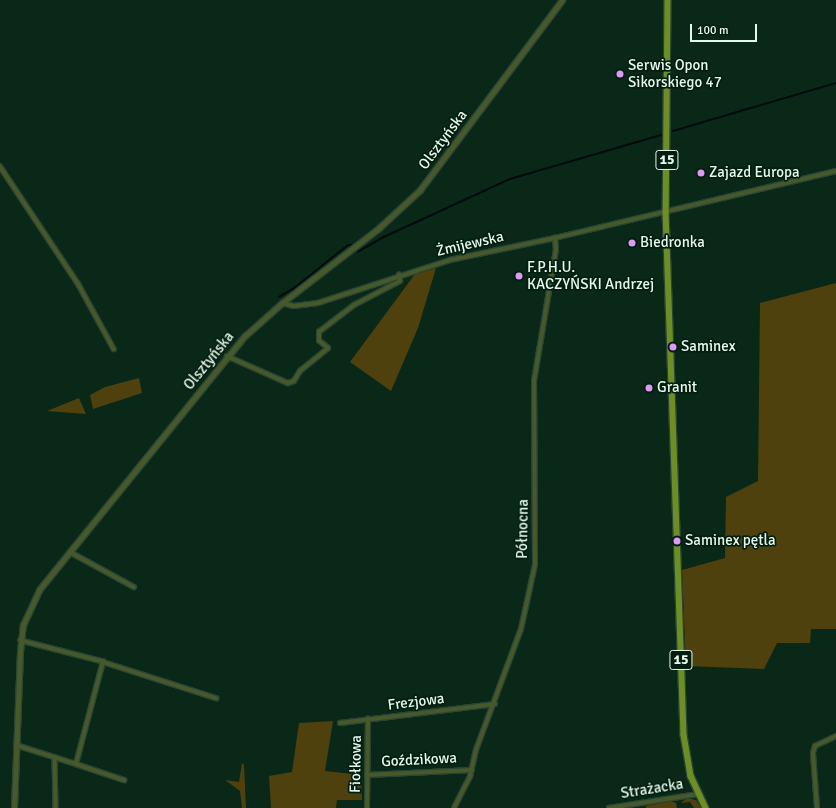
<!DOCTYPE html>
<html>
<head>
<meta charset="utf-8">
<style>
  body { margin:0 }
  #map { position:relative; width:836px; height:808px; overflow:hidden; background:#0a2818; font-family:Signika,sans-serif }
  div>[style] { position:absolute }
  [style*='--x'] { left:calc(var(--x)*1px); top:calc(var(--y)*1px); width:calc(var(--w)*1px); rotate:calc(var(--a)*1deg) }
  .green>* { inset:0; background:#4f410d }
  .stream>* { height:1.5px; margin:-0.75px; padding:0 0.75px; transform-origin:0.75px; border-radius:0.75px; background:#020a0e }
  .roads { filter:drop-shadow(1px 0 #294536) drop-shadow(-1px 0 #294536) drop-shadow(0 1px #294536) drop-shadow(0 -1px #294536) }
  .minor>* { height:3.5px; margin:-1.75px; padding:0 1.75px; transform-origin:1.75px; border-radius:1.75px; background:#47582a }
  .tertiary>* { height:4.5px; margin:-2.25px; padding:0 2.25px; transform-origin:2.25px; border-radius:2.25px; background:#47582a }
  .primary>* { height:5.5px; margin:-2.75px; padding:0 2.75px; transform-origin:2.75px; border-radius:2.75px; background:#6c8e24 }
  .dots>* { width:11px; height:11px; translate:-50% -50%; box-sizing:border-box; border:2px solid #021e0f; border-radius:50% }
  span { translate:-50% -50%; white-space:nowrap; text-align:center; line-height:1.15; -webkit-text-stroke:3.5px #021e0f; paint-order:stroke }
  .shield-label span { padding:1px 3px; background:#021e0f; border:1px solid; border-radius:3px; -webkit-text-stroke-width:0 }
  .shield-label { font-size:14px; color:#e7f8ed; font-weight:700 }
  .poi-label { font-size:15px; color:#e7f8ed }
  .left { translate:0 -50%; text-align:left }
  .street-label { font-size:15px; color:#e7f8ed }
  .scale { position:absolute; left:690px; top:24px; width:67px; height:18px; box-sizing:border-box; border:2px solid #e7f8ed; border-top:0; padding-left:5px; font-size:12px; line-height:14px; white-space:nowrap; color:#e7f8ed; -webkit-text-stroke:3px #021e0f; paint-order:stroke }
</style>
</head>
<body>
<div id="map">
  <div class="green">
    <div style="clip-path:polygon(436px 268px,418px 328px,391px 391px,350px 362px,415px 274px)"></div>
    <div style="clip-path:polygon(836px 283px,836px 629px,811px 629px,810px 643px,777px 643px,764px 669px,686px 666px,682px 570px,725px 558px,726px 497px,758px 481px,760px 303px)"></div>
    <div style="clip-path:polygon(139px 378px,142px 393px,93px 409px,90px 395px,105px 387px)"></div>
    <div style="clip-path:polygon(79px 398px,86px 414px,47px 411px)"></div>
    <div style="clip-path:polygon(333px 721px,325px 771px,361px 775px,362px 800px,337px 800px,336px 808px,271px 808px,269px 776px,292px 772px,299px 723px)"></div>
    <div style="clip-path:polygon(242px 763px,244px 765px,246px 808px,242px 808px,240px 791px,225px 780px,239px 782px)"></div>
    <div style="clip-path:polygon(687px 798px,696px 800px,702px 808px,694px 808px,690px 802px,681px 803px)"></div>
    <div style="clip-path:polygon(671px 801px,676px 803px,677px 808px,646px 808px,646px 806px)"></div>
  </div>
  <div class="stream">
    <div style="--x:673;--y:131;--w:170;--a:-16.4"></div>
    <div style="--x:358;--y:252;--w:30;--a:-30"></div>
    <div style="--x:384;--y:237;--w:139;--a:-24.7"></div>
    <div style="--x:510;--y:179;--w:157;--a:-16.2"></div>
    <div style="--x:279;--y:297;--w:16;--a:-30"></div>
    <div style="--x:293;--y:289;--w:70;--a:-38.7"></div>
    <div style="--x:348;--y:245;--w:4;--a:0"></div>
  </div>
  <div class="roads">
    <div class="minor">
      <div style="--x:0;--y:166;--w:143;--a:56.4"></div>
      <div style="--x:79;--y:285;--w:73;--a:61.3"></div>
      <div style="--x:282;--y:303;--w:12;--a:14"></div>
      <div style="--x:294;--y:306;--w:24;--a:-7"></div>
      <div style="--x:318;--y:303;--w:139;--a:-18"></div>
      <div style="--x:450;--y:260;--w:107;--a:-11.8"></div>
      <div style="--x:555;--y:238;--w:289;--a:-13.4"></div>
      <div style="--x:227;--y:356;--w:67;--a:23.9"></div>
      <div style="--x:288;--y:383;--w:6;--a:-18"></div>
      <div style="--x:294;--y:381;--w:12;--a:-59"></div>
      <div style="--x:300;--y:371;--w:36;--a:-39"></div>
      <div style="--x:328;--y:348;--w:11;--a:-142"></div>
      <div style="--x:319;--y:341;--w:9;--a:-90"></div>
      <div style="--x:319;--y:332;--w:44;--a:-37.6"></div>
      <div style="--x:354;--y:305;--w:52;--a:-27.6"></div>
      <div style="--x:400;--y:281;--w:6;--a:-99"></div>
      <div style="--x:70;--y:552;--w:73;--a:28.7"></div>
      <div style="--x:103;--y:662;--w:119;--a:17.7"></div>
      <div style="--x:340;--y:723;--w:156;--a:-7"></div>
      <div style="--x:16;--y:745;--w:63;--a:17.6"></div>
      <div style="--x:76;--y:764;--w:106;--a:-75.2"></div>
      <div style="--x:103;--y:662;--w:85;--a:-165.6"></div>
      <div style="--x:55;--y:757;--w:51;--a:88.9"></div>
      <div style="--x:76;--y:764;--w:51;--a:18.4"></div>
      <div style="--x:367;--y:775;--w:105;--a:-2.7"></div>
      <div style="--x:367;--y:808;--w:89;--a:-89.4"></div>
      <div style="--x:454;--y:808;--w:36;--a:-63"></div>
      <div style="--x:470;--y:776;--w:27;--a:-77"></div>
      <div style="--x:476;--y:750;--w:129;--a:-69.6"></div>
      <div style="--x:521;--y:629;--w:66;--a:-77.7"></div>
      <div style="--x:535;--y:565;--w:184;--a:-90.3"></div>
      <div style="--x:534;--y:381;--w:133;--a:-80.5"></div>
      <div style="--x:556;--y:250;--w:12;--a:-95"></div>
      <div style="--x:609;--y:808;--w:90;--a:-8.9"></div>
      <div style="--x:817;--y:808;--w:55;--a:-94.2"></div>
      <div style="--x:813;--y:753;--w:7;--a:-74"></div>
      <div style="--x:815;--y:746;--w:23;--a:-25"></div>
    </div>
    <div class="tertiary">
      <div style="--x:14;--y:808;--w:156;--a:-87.8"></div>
      <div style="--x:20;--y:652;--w:27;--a:-84"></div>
      <div style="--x:23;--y:625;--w:38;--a:-65"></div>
      <div style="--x:39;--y:590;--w:327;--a:-51"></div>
      <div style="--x:245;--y:336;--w:50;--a:-41.7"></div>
      <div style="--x:282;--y:303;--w:123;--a:-37.7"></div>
      <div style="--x:379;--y:228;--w:56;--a:-42.8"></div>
      <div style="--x:420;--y:190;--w:237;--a:-53.2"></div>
    </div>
    <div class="primary">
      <div style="--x:668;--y:0;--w:212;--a:90.5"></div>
      <div style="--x:666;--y:212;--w:523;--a:88.03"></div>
      <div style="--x:684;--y:735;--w:42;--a:80.3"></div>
      <div style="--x:691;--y:776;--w:35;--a:65"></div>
    </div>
  </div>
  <div class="dots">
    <div style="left:620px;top:74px;background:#dd99f3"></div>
    <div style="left:701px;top:173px;background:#dd99f3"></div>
    <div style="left:632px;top:243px;background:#dd99f3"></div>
    <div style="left:519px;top:276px;background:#dd99f3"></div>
    <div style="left:673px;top:347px;background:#dd99f3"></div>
    <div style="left:649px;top:388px;background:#dd99f3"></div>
    <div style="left:677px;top:541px;background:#dd99f3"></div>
  </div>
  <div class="shield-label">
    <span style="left:667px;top:160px">15</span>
    <span style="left:681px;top:660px">15</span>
  </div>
  <div class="poi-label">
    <span class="left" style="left:628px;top:74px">Serwis Opon<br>Sikorskiego 47</span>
    <span class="left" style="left:709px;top:173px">Zajazd Europa</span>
    <span class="left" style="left:640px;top:243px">Biedronka</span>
    <span class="left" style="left:527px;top:276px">F.P.H.U.<br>KACZYŃSKI Andrzej</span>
    <span class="left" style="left:681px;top:347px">Saminex</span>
    <span class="left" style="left:657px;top:388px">Granit</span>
    <span class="left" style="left:685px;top:541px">Saminex pętla</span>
  </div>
  <div class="street-label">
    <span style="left:443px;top:140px;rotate:-53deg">Olsztyńska</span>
    <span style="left:470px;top:244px;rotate:-13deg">Żmijewska</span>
    <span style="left:209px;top:361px;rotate:-51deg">Olsztyńska</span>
    <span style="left:523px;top:529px;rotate:-89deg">Północna</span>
    <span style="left:416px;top:702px;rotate:-7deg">Frezjowa</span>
    <span style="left:419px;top:760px;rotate:-3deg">Goździkowa</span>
    <span style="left:356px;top:764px;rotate:-89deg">Fiołkowa</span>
    <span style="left:652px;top:789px;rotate:-9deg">Strażacka</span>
  </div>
  <div class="scale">100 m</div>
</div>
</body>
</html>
